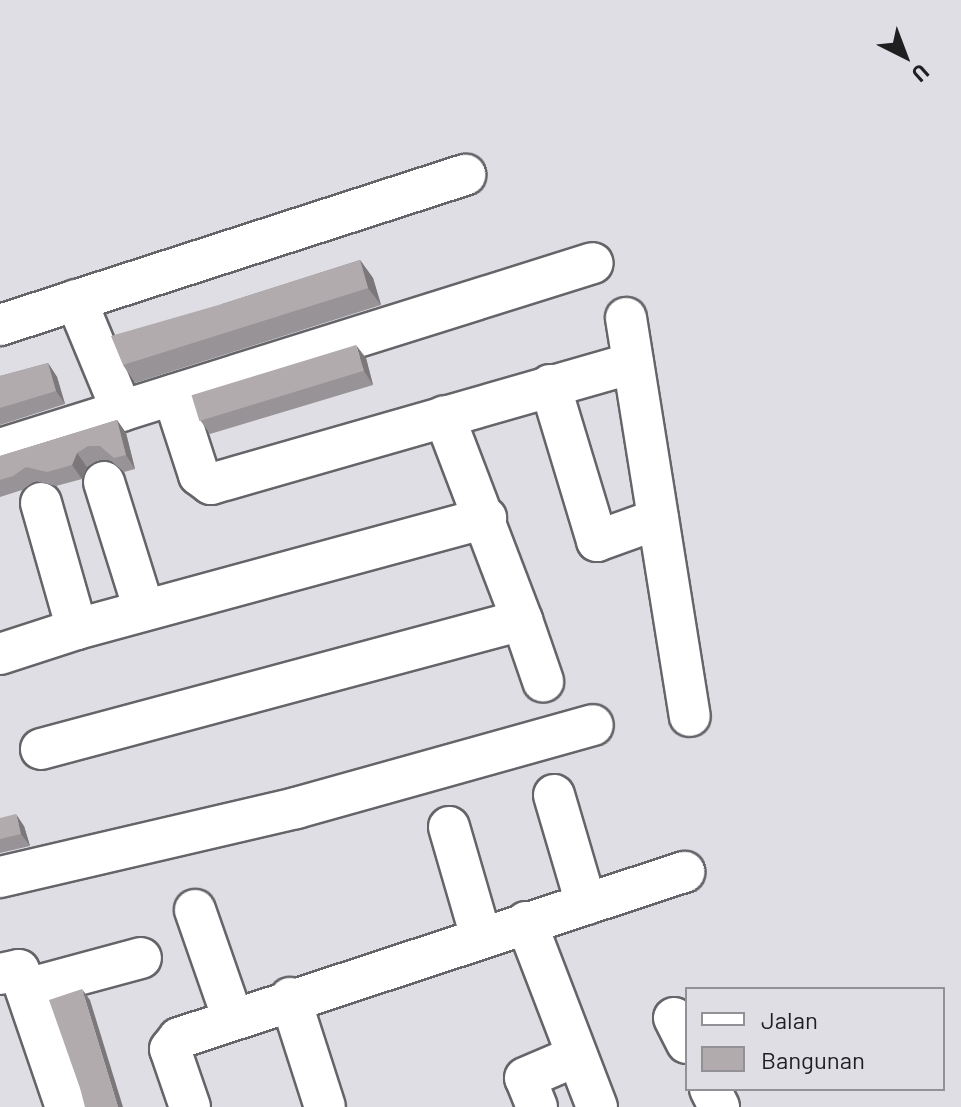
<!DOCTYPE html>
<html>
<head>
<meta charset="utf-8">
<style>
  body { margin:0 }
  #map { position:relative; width:961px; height:1107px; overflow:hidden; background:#dedee4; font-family:Barlow,sans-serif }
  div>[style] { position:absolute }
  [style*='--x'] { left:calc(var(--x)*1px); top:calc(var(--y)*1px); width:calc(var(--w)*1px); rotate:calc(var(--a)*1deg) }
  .roads { filter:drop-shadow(2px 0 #646469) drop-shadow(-2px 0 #646469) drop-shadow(0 2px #646469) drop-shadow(0 -2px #646469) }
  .minor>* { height:40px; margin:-20px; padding:0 20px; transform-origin:20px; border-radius:20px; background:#fff }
  .wall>* { inset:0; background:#989396 }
  .shaded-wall>* { inset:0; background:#7c787a }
  .building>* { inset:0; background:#b1abae; transform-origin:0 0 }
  span { translate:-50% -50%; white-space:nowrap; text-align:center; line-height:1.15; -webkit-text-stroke:7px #dedee4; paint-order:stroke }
  .legend { position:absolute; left:685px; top:987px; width:260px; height:104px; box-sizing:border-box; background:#dedee4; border:2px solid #929296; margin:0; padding:10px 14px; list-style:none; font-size:24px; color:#1f1f21 }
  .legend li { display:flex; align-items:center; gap:16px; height:40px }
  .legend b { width:40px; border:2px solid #929296 }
  .north { position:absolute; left:865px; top:16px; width:80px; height:80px; -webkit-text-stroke:6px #dedee4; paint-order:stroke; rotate:138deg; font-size:22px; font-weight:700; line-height:32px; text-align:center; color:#1f1f21 }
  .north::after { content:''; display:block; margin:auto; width:28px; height:36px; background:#1f1f21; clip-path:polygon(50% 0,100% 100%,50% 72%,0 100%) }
</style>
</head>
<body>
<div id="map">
  <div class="roads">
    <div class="minor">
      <div style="--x:76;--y:300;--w:120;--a:67.5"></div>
      <div style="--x:626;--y:318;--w:403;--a:80.9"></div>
      <div style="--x:0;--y:325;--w:489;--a:-17.9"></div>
      <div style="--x:550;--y:385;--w:163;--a:73.2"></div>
      <div style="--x:597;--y:541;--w:65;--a:-19.8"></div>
      <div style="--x:173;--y:395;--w:84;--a:72"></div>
      <div style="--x:199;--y:475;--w:15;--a:37"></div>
      <div style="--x:211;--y:484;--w:439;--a:-16"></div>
      <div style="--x:0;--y:449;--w:621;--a:-17.41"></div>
      <div style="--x:104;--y:482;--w:134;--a:72.6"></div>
      <div style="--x:41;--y:503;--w:131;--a:74.1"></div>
      <div style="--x:522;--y:620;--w:65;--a:71"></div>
      <div style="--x:0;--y:654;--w:81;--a:-18"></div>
      <div style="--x:77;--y:629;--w:424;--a:-15.2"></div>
      <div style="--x:41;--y:749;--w:498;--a:-15"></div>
      <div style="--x:522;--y:620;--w:218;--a:-110.9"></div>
      <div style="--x:554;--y:795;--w:114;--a:73.6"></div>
      <div style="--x:449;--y:827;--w:115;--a:73.8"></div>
      <div style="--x:0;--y:877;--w:304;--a:-13.1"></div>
      <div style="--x:296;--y:808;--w:308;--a:-15.6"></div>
      <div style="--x:195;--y:910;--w:115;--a:70.8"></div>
      <div style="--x:526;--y:922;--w:198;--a:69"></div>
      <div style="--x:0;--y:974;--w:19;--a:-12"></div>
      <div style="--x:19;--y:970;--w:145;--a:71.1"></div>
      <div style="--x:26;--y:989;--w:119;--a:-15.1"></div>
      <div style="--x:290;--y:998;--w:114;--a:72.2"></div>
      <div style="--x:674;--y:1018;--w:28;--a:63"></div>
      <div style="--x:710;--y:1089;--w:20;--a:63"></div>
      <div style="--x:190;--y:1107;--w:61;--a:-109"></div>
      <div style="--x:170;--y:1049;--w:14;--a:-51"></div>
      <div style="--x:179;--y:1038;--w:532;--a:-18.2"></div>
      <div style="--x:537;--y:1107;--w:31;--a:-112"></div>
      <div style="--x:525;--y:1078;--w:53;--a:-23.2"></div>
    </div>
  </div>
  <div class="wall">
    <div style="clip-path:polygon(360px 260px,373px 278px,381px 305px,135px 383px,123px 365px,222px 304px)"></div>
    <div style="clip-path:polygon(366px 358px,373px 385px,210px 434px,200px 420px)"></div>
    <div style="clip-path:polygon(48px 363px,57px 377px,65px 404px,0 425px,0 376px)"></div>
    <div style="clip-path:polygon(117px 420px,126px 433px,135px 469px,124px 472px,110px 460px,98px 460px,87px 467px,82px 479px,56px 486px,35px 481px,22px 490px,0 497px,0 456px)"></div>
    <div style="clip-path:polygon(0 818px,24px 826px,30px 846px,0 853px)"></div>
  </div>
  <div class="shaded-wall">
    <div style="clip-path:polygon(360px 260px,373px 278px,381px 305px,368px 288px)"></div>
    <div style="clip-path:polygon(356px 345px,366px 358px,373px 385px,364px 371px)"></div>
    <div style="clip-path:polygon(48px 363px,57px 377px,65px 404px,56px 391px)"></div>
    <div style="clip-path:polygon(117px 420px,126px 433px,135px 469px,126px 455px)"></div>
    <div style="clip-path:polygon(77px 453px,87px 467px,82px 479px,72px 465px)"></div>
    <div style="clip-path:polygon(16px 814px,24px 826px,30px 846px,21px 834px)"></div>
    <div style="clip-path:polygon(82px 989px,90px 1000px,123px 1107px,118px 1107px)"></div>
  </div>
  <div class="building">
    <div style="clip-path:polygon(360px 260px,368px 288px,123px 365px,111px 336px,222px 304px)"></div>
    <div style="left:356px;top:345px;width:27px;height:172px;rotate:73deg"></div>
    <div style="clip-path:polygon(48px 363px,56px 391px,0 408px,0 376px)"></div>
    <div style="clip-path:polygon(117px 420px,126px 455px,114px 458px,100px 446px,88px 446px,77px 453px,72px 465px,47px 472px,26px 467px,13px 476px,0 480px,0 456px)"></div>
    <div style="clip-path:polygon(16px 814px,21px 834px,0 839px,0 818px)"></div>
    <div style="clip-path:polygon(82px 989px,118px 1107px,85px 1107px,80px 1088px,49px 1000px)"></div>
  </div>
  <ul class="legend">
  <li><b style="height:10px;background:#fff"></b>Jalan</li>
  <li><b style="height:22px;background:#b1abae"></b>Bangunan</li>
  </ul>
  <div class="north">U</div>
</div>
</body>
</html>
